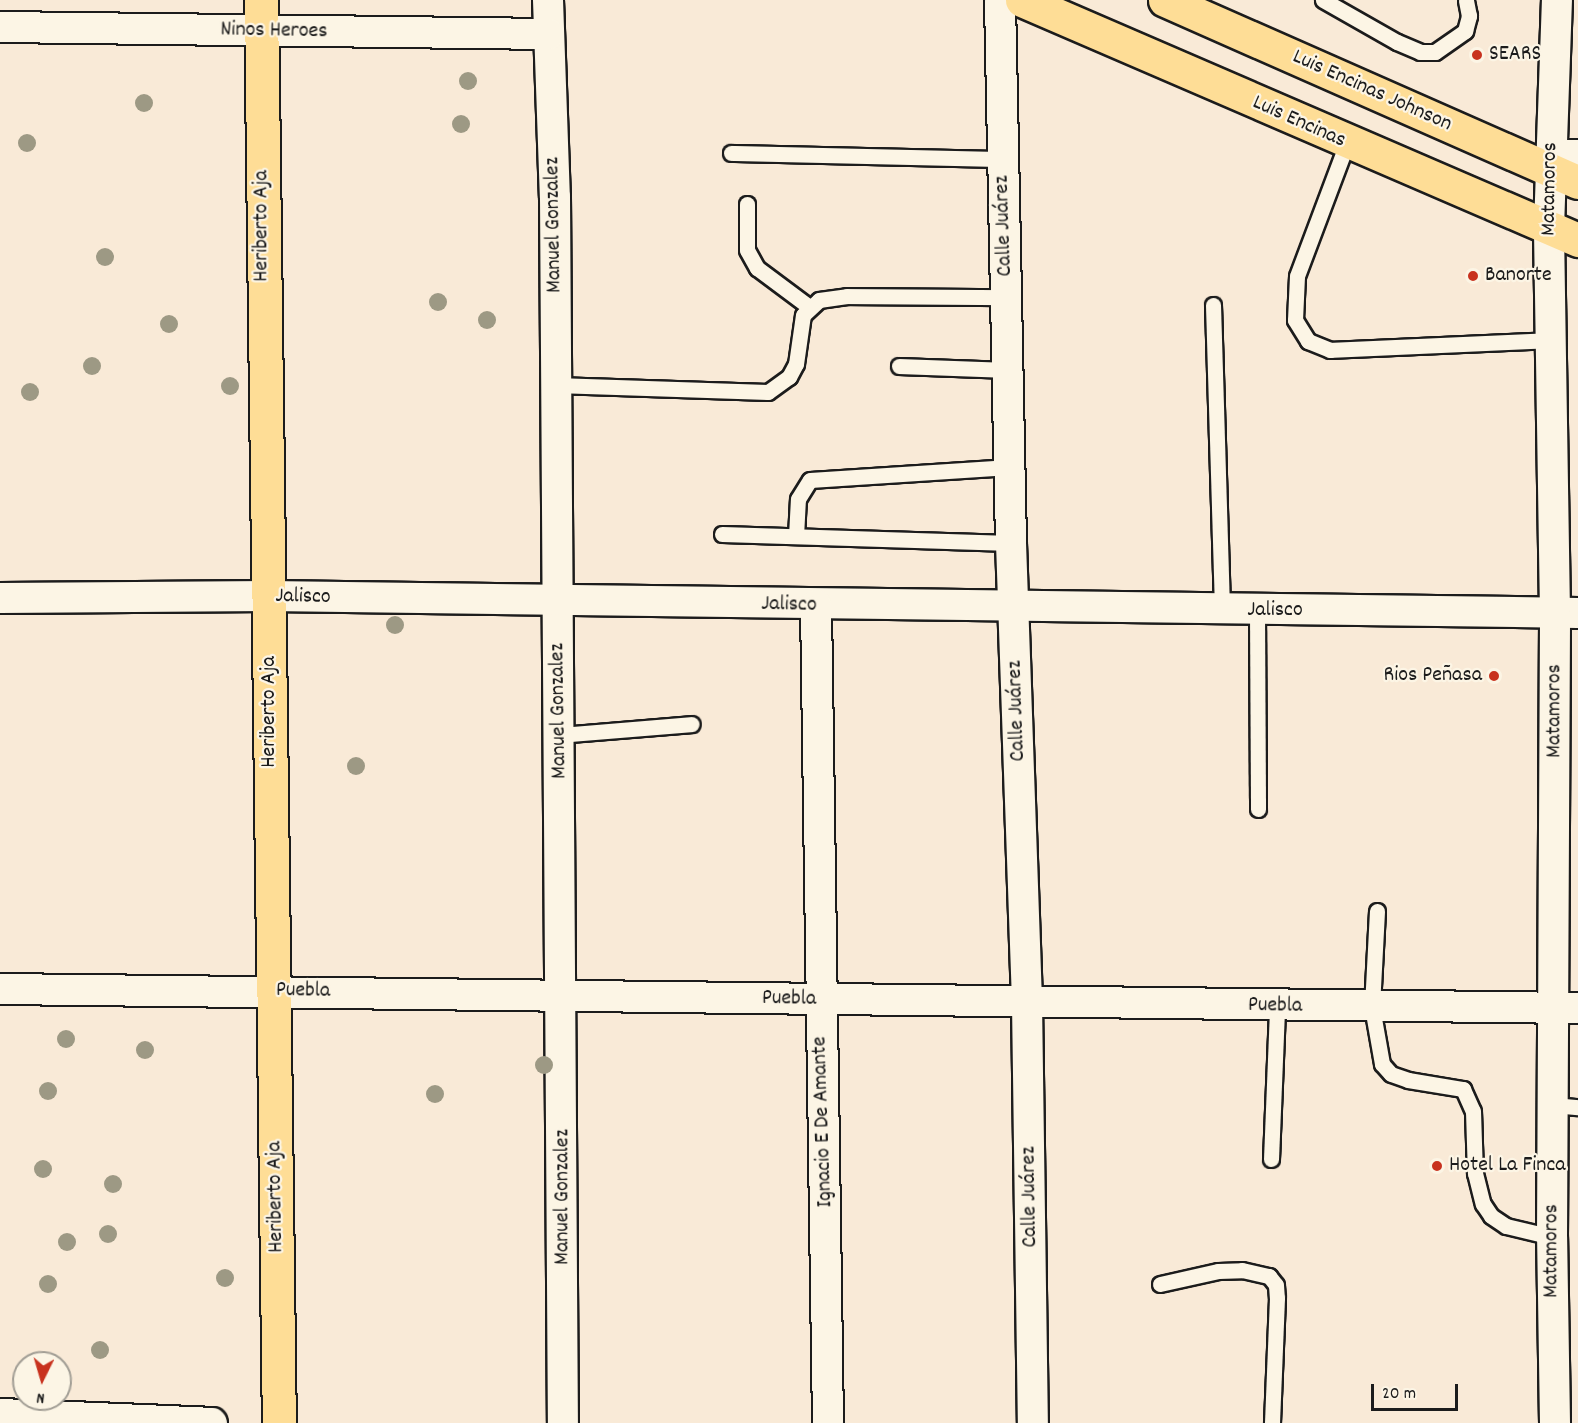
<!DOCTYPE html>
<html>
<head>
<meta charset="utf-8">
<style>
  body { margin:0 }
  #map { position:relative; width:1578px; height:1423px; overflow:hidden; background:#f9ead7; font-family:Dekko,sans-serif }
  div>[style] { position:absolute }
  [style*='--x'] { left:calc(var(--x)*1px); top:calc(var(--y)*1px); width:calc(var(--w)*1px); rotate:calc(var(--a)*1deg) }
  .roads { filter:drop-shadow(2px 0 #1c1c1c) drop-shadow(-2px 0 #1c1c1c) drop-shadow(0 2px #1c1c1c) drop-shadow(0 -2px #1c1c1c) }
  .lane>* { height:15px; margin:-7.5px; padding:0 7.5px; transform-origin:7.5px; border-radius:7.5px; background:#fcf5e5 }
  .street>* { height:30px; margin:-15px; padding:0 15px; transform-origin:15px; border-radius:15px; background:#fcf5e5 }
  .primary>* { height:33px; margin:-16.5px; padding:0 16.5px; transform-origin:16.5px; border-radius:16.5px; background:#fedd96 }
  .trees>* { width:18px; height:18px; margin:-9px; border-radius:50%; background:#9d9984 }
  .dots>* { width:16px; height:16px; translate:-50% -50%; box-sizing:border-box; border:3px solid #fcf5e5; border-radius:50% }
  span { translate:-50% -50%; white-space:nowrap; text-align:center; line-height:1.15; -webkit-text-stroke:4.5px #fcf5e5; paint-order:stroke }
  .street-label { font-size:22px; color:#1c1c1c }
  .poi-label { font-size:22px; color:#1c1c1c }
  .left { translate:0 -50%; text-align:left }
  .right { translate:-100% -50%; text-align:right }
  .north { position:absolute; left:12px; top:1351px; width:60px; height:60px; box-sizing:border-box; background:#fcf5e5; border:2px solid #a29e95; border-radius:50%; rotate:185deg; font-size:16px; font-weight:700; line-height:24px; text-align:center; color:#1c1c1c }
  .north::after { content:''; display:block; margin:auto; width:21px; height:27px; background:#c8321e; clip-path:polygon(50% 0,100% 100%,50% 72%,0 100%) }
  .scale { position:absolute; left:1371px; top:1384px; width:87px; height:27px; box-sizing:border-box; border:3px solid #1c1c1c; border-top:0; padding-left:8px; font-size:18px; line-height:21px; white-space:nowrap; color:#1c1c1c; -webkit-text-stroke:4px #fcf5e5; paint-order:stroke }
</style>
</head>
<body>
<div id="map">
  <div class="roads">
    <div class="lane">
      <div style="--x:1323;--y:0;--w:85;--a:29.6"></div>
      <div style="--x:1397;--y:42;--w:25;--a:23"></div>
      <div style="--x:1420;--y:52;--w:15;--a:0"></div>
      <div style="--x:1435;--y:52;--w:37;--a:-35"></div>
      <div style="--x:1465;--y:31;--w:16;--a:-75"></div>
      <div style="--x:1469;--y:16;--w:16;--a:-101"></div>
      <div style="--x:1347;--y:143;--w:142;--a:110.6"></div>
      <div style="--x:1297;--y:276;--w:44;--a:92.6"></div>
      <div style="--x:1295;--y:320;--w:25;--a:58"></div>
      <div style="--x:1308;--y:341;--w:24;--a:22"></div>
      <div style="--x:1330;--y:350;--w:221;--a:-2.6"></div>
      <div style="--x:731;--y:153;--w:271;--a:1.3"></div>
      <div style="--x:747;--y:204;--w:46;--a:90"></div>
      <div style="--x:747;--y:250;--w:21;--a:61"></div>
      <div style="--x:757;--y:268;--w:64;--a:36.7"></div>
      <div style="--x:1213;--y:305;--w:306;--a:88.3"></div>
      <div style="--x:899;--y:366;--w:109;--a:2.1"></div>
      <div style="--x:555;--y:385;--w:213;--a:1.9"></div>
      <div style="--x:768;--y:392;--w:26;--a:-36"></div>
      <div style="--x:789;--y:377;--w:15;--a:-62"></div>
      <div style="--x:796;--y:364;--w:49;--a:-81.9"></div>
      <div style="--x:803;--y:315;--w:22;--a:-43"></div>
      <div style="--x:819;--y:300;--w:28;--a:-8"></div>
      <div style="--x:847;--y:296;--w:159;--a:0.4"></div>
      <div style="--x:722;--y:534;--w:289;--a:1.8"></div>
      <div style="--x:796;--y:536;--w:37;--a:-87"></div>
      <div style="--x:798;--y:499;--w:22;--a:-58"></div>
      <div style="--x:810;--y:480;--w:200;--a:-3.7"></div>
      <div style="--x:1257;--y:611;--w:198;--a:89.7"></div>
      <div style="--x:559;--y:735;--w:133;--a:-4.7"></div>
      <div style="--x:1377;--y:911;--w:96;--a:93"></div>
      <div style="--x:1372;--y:1007;--w:58;--a:80"></div>
      <div style="--x:1382;--y:1064;--w:13;--a:48"></div>
      <div style="--x:1391;--y:1074;--w:18;--a:19"></div>
      <div style="--x:1408;--y:1080;--w:56;--a:9.3"></div>
      <div style="--x:1463;--y:1089;--w:24;--a:66"></div>
      <div style="--x:1473;--y:1111;--w:62;--a:88.2"></div>
      <div style="--x:1475;--y:1173;--w:32;--a:76"></div>
      <div style="--x:1483;--y:1204;--w:14;--a:56"></div>
      <div style="--x:1491;--y:1216;--w:18;--a:34"></div>
      <div style="--x:1506;--y:1226;--w:47;--a:13.4"></div>
      <div style="--x:1553;--y:1105;--w:25;--a:5"></div>
      <div style="--x:1271;--y:1159;--w:152;--a:-87.7"></div>
      <div style="--x:1160;--y:1284;--w:59;--a:-12.6"></div>
      <div style="--x:1218;--y:1271;--w:24;--a:-2"></div>
      <div style="--x:1242;--y:1270;--w:28;--a:13"></div>
      <div style="--x:1269;--y:1276;--w:11;--a:52"></div>
      <div style="--x:1276;--y:1285;--w:13;--a:86"></div>
      <div style="--x:1277;--y:1298;--w:125;--a:92.3"></div>
    </div>
    <div class="street">
      <div style="--x:548;--y:0;--w:197;--a:88"></div>
      <div style="--x:555;--y:197;--w:1226;--a:89.63"></div>
      <div style="--x:1000;--y:0;--w:543;--a:88.84"></div>
      <div style="--x:1011;--y:543;--w:459;--a:88"></div>
      <div style="--x:1027;--y:1002;--w:421;--a:89.2"></div>
      <div style="--x:0;--y:27;--w:549;--a:0.73"></div>
      <div style="--x:1551;--y:155;--w:27;--a:0"></div>
      <div style="--x:0;--y:598;--w:269;--a:-0.4"></div>
      <div style="--x:269;--y:596;--w:1309;--a:0.74"></div>
      <div style="--x:816;--y:605;--w:818;--a:89.16"></div>
      <div style="--x:0;--y:989;--w:1578;--a:0.69"></div>
      <div style="--x:0;--y:1414;--w:212;--a:2.4"></div>
      <div style="--x:1555;--y:1423;--w:186;--a:-90.9"></div>
      <div style="--x:1552;--y:1237;--w:624;--a:-89.72"></div>
      <div style="--x:1555;--y:613;--w:385;--a:-90.9"></div>
      <div style="--x:1549;--y:228;--w:228;--a:-88"></div>
    </div>
    <div class="primary">
      <div style="--x:261;--y:0;--w:1423;--a:89.28"></div>
      <div style="--x:1022;--y:0;--w:606;--a:23.35"></div>
      <div style="--x:1165;--y:0;--w:451;--a:23.8"></div>
    </div>
  </div>
  <div class="trees">
    <div style="left:468px;top:81px"></div>
    <div style="left:144px;top:103px"></div>
    <div style="left:461px;top:124px"></div>
    <div style="left:27px;top:143px"></div>
    <div style="left:105px;top:257px"></div>
    <div style="left:438px;top:302px"></div>
    <div style="left:487px;top:320px"></div>
    <div style="left:169px;top:324px"></div>
    <div style="left:92px;top:366px"></div>
    <div style="left:230px;top:386px"></div>
    <div style="left:30px;top:392px"></div>
    <div style="left:395px;top:625px"></div>
    <div style="left:356px;top:766px"></div>
    <div style="left:66px;top:1039px"></div>
    <div style="left:145px;top:1050px"></div>
    <div style="left:544px;top:1065px"></div>
    <div style="left:48px;top:1091px"></div>
    <div style="left:435px;top:1094px"></div>
    <div style="left:43px;top:1169px"></div>
    <div style="left:113px;top:1184px"></div>
    <div style="left:108px;top:1234px"></div>
    <div style="left:67px;top:1242px"></div>
    <div style="left:225px;top:1278px"></div>
    <div style="left:48px;top:1284px"></div>
    <div style="left:100px;top:1350px"></div>
  </div>
  <div class="dots">
    <div style="left:1477px;top:55px;background:#c8321e"></div>
    <div style="left:1473px;top:276px;background:#c8321e"></div>
    <div style="left:1494px;top:676px;background:#c8321e"></div>
    <div style="left:1437px;top:1166px;background:#c8321e"></div>
  </div>
  <div class="street-label">
    <span style="left:274px;top:31px;rotate:1deg">Ninos Heroes</span>
    <span style="left:1372px;top:91px;rotate:24deg">Luis Encinas Johnson</span>
    <span style="left:1299px;top:122px;rotate:24deg">Luis Encinas</span>
    <span style="left:1550px;top:189px;rotate:-89deg">Matamoros</span>
    <span style="left:554px;top:225px;rotate:-91deg">Manuel Gonzalez</span>
    <span style="left:262px;top:226px;rotate:-90deg">Heriberto Aja</span>
    <span style="left:1004px;top:226px;rotate:-92deg">Calle Juárez</span>
    <span style="left:303px;top:597px;rotate:1deg">Jalisco</span>
    <span style="left:789px;top:605px;rotate:1deg">Jalisco</span>
    <span style="left:1275px;top:611px">Jalisco</span>
    <span style="left:559px;top:711px;rotate:-91deg">Manuel Gonzalez</span>
    <span style="left:1017px;top:711px;rotate:-92deg">Calle Juárez</span>
    <span style="left:1555px;top:711px;rotate:-90deg">Matamoros</span>
    <span style="left:270px;top:712px;rotate:-90deg">Heriberto Aja</span>
    <span style="left:303px;top:991px;rotate:1deg">Puebla</span>
    <span style="left:789px;top:999px;rotate:1deg">Puebla</span>
    <span style="left:1275px;top:1006px;rotate:1deg">Puebla</span>
    <span style="left:823px;top:1122px;rotate:-92deg">Ignacio E De Amante</span>
    <span style="left:276px;top:1197px;rotate:-91deg">Heriberto Aja</span>
    <span style="left:563px;top:1197px;rotate:-90deg">Manuel Gonzalez</span>
    <span style="left:1030px;top:1197px;rotate:-91deg">Calle Juárez</span>
    <span style="left:1552px;top:1251px;rotate:-90deg">Matamoros</span>
  </div>
  <div class="poi-label">
    <span class="left" style="left:1489px;top:55px">SEARS</span>
    <span class="left" style="left:1485px;top:276px">Banorte</span>
    <span class="right" style="left:1482px;top:676px">Rios Peñasa</span>
    <span class="left" style="left:1449px;top:1166px">Hotel La Finca</span>
  </div>
  <div class="north">N</div>
  <div class="scale">20 m</div>
</div>
</body>
</html>
